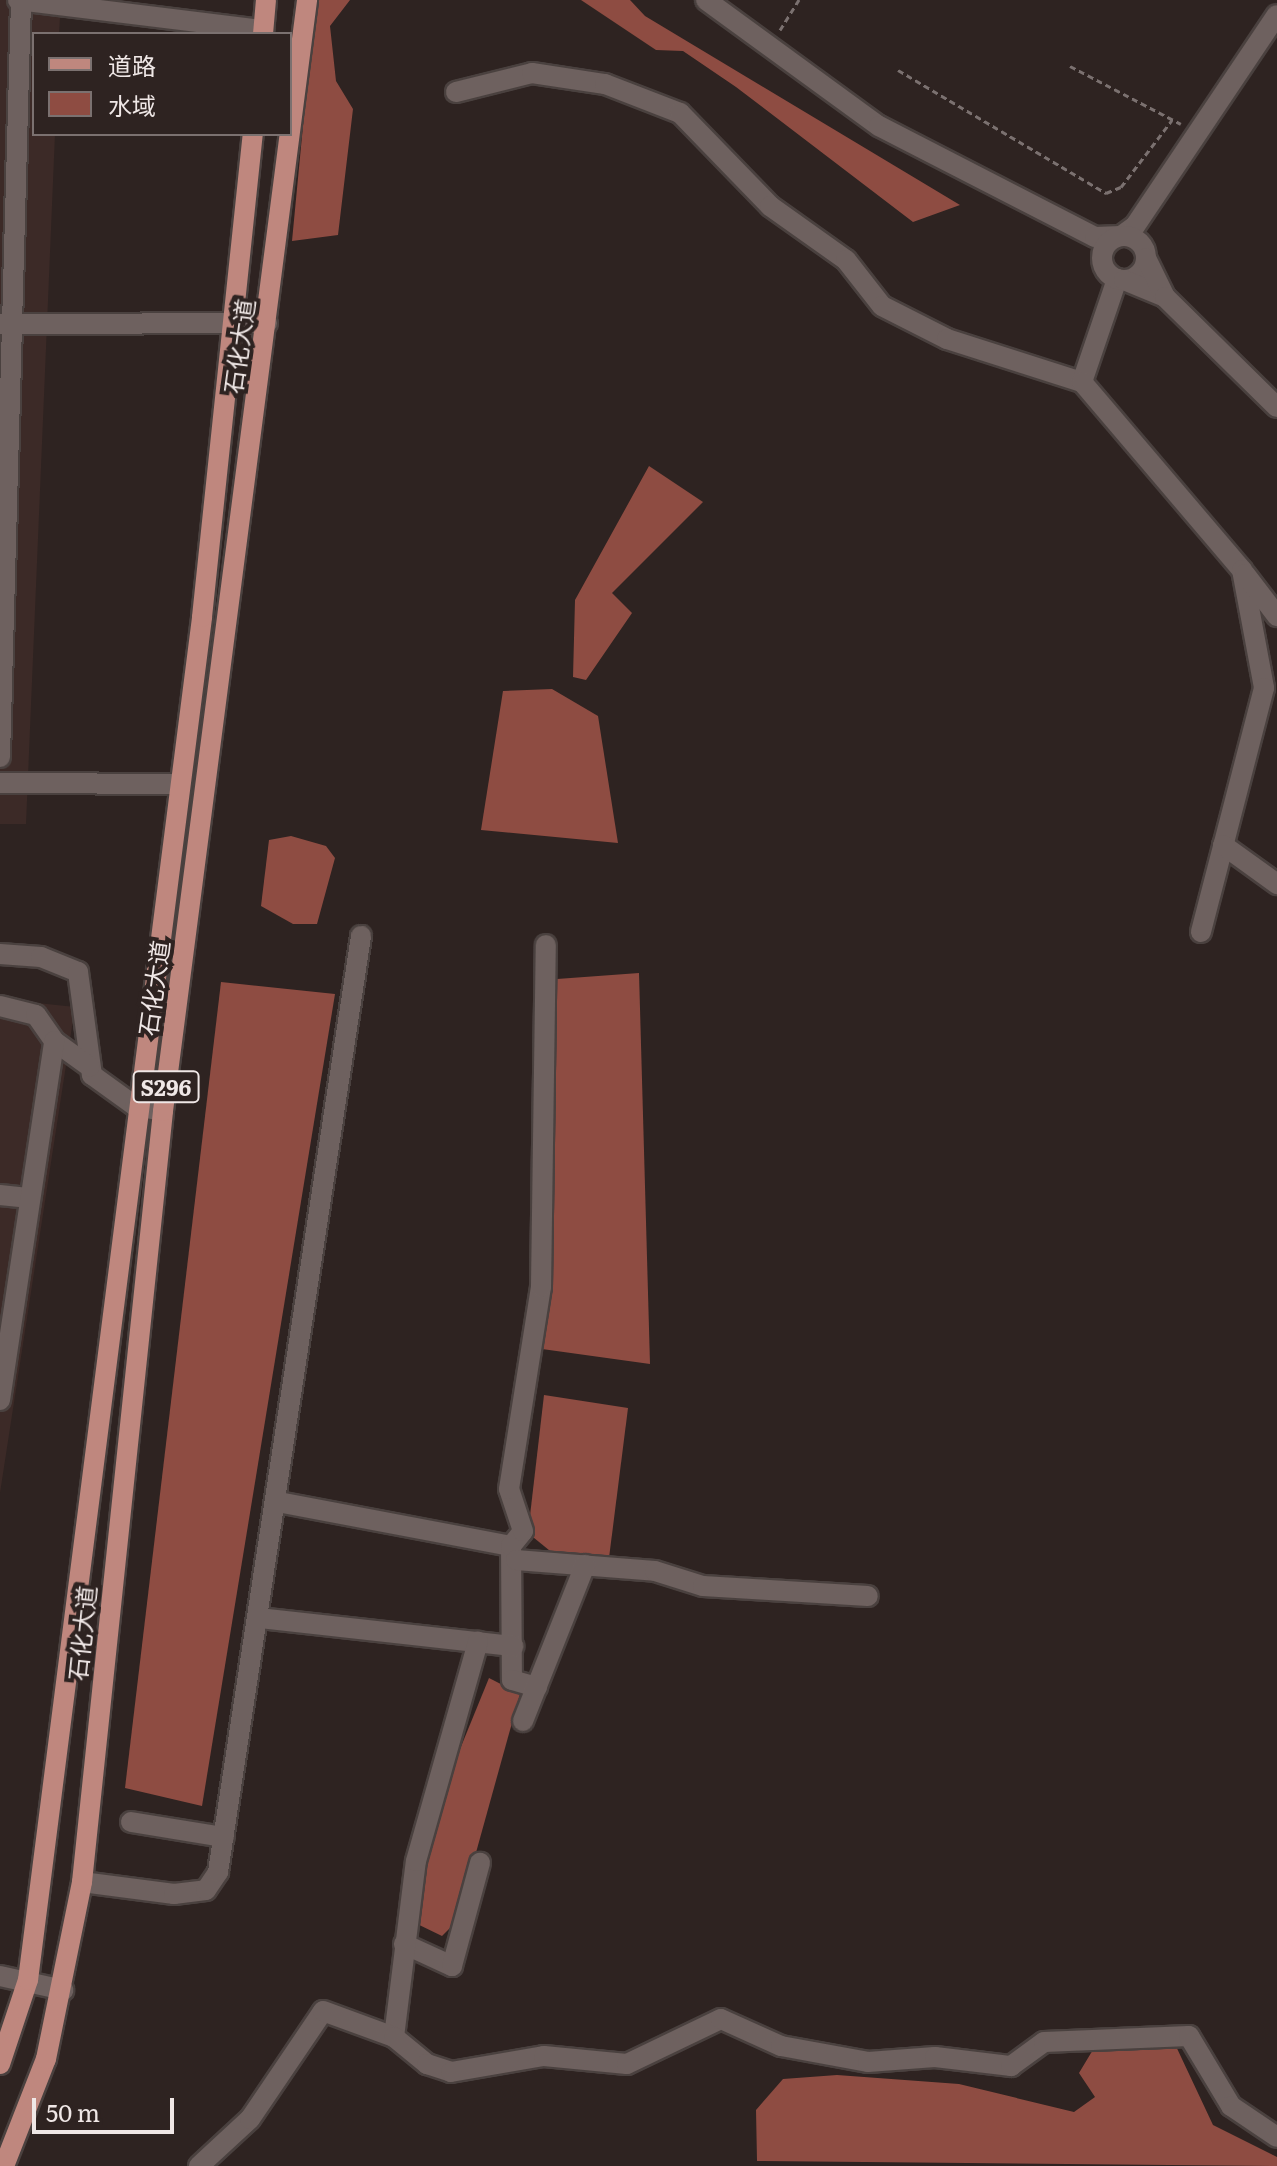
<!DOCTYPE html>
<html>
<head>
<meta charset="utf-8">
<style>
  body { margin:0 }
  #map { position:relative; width:1277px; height:2166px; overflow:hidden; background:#2e2321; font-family:Literata,"Noto Sans SC",serif }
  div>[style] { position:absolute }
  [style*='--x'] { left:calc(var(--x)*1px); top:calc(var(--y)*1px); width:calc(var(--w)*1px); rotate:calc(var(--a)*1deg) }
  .built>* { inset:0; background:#3c2a27 }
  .water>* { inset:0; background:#8e4c42 }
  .path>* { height:3px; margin-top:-1.5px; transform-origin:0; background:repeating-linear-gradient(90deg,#7b7170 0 6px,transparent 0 10px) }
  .roads { filter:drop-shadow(2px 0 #4a413f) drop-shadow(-2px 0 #4a413f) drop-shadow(0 2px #4a413f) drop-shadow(0 -2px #4a413f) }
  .minor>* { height:20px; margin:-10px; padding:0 10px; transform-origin:10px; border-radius:10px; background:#6e615f }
  .minor>.ring { margin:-10px; padding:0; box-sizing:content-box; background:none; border:20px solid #6e615f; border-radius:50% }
  .major>* { height:20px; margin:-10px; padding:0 10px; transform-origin:10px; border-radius:10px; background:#bf877e }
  span { translate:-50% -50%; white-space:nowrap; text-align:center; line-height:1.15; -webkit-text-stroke:8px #2e2321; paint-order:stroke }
  .shield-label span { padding:2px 6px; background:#2e2321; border:2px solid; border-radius:6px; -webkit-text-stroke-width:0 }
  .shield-label { font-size:22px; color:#efe7e6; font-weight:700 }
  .street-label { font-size:24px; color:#efe7e6 }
  .legend { position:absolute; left:32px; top:32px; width:260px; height:104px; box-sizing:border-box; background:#2e2321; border:2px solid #7b7170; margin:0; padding:10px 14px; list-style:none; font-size:24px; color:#efe7e6 }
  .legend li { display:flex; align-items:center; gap:16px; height:40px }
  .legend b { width:40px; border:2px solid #7b7170 }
  .scale { position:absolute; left:32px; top:2098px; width:142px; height:36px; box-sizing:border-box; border:4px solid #efe7e6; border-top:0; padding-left:10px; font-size:24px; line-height:28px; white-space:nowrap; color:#efe7e6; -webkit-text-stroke:6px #2e2321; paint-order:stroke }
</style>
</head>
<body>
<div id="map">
  <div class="built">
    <div style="clip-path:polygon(0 0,61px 0,59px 34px,34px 34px,34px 134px,55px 134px,26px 824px,0 824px)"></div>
    <div style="clip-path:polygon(0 999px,75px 1007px,0 1493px)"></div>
  </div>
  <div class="water">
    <div style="clip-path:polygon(315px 0,350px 0,330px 26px,336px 81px,353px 109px,338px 235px,292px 241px)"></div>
    <div style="clip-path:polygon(581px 0,630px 0,645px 16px,960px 205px,913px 222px,736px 87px,683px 51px,656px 50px)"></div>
    <div style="clip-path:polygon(649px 466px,703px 502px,612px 593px,632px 613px,586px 680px,573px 677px,575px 600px)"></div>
    <div style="clip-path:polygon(552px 689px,598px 716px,618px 843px,481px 830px,503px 691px)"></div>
    <div style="clip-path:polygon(291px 836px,326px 846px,335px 858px,317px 924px,293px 924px,261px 906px,269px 840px)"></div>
    <div style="clip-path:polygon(639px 973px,650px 1364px,542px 1349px,557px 979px)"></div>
    <div style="clip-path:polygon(221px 982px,335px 994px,202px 1806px,125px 1788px)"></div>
    <div style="clip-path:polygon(544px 1395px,628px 1408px,609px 1558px,555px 1555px,528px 1533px)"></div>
    <div style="clip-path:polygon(489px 1678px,520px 1694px,457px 1921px,442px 1936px,409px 1920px,429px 1825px)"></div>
    <div style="clip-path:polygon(1174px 2042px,1213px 2125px,1277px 2157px,1277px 2166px,757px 2161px,756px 2110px,783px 2079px,837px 2075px,959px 2084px,1074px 2112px,1095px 2097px,1079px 2073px,1094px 2048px)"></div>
  </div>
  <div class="path">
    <div style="--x:780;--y:30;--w:36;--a:-58"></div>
    <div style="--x:1070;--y:66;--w:125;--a:27.6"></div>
    <div style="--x:898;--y:70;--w:242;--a:30.6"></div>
    <div style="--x:1106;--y:193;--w:16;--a:-22"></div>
    <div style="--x:1121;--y:187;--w:84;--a:-52.7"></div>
  </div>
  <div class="roads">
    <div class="minor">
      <div style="--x:18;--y:0;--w:247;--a:7"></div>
      <div style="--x:706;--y:0;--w:214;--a:36.1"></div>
      <div style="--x:879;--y:126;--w:243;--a:27.2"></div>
      <div style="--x:1095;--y:237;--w:26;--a:-2"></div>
      <div style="--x:1121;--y:236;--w:17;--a:-36"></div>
      <div style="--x:1135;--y:226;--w:254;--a:-56.1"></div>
      <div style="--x:456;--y:92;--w:78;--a:-14"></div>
      <div style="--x:532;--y:73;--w:74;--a:8.6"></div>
      <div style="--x:605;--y:84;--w:80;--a:21.1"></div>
      <div style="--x:680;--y:113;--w:129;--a:45.9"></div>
      <div style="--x:770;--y:206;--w:93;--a:35.4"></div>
      <div style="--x:846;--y:260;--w:58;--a:52"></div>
      <div style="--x:882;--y:306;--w:73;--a:26.9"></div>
      <div style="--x:947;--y:339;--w:142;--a:17.7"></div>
      <div style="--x:1082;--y:382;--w:109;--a:-71.2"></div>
      <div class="ring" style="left:1102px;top:236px;width:24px;height:24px"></div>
      <div style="--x:1124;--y:280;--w:44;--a:22.5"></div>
      <div style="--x:1165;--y:297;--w:43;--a:-116"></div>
      <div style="--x:1165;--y:297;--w:157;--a:44.5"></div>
      <div style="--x:0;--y:324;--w:267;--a:-0.2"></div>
      <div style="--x:1082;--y:382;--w:247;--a:49.6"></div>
      <div style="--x:1242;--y:570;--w:120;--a:79.4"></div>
      <div style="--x:1264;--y:688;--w:252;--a:104.5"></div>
      <div style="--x:1245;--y:574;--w:53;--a:52.7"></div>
      <div style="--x:0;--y:757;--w:757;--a:-88.41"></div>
      <div style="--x:0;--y:783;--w:180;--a:0.3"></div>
      <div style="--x:1223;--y:845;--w:67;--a:35.8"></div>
      <div style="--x:0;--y:954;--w:41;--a:4.2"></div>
      <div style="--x:41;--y:957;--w:40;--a:22"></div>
      <div style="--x:78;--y:972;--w:104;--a:82.3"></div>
      <div style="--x:92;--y:1075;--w:53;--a:35.8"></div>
      <div style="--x:135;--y:1106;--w:28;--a:10"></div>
      <div style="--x:0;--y:1006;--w:37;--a:14"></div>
      <div style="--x:36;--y:1015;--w:32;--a:55"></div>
      <div style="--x:54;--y:1041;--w:44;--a:35.8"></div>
      <div style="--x:0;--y:1195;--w:30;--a:6"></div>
      <div style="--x:0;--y:1400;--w:363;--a:-81.4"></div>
      <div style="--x:278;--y:1502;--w:237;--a:10.7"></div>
      <div style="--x:511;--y:1546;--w:134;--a:89.6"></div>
      <div style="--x:512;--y:1680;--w:26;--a:16"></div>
      <div style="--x:511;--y:1546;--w:19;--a:-51"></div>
      <div style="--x:523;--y:1531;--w:44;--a:-108.4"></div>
      <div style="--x:509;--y:1489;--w:205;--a:-81"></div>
      <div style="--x:541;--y:1287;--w:342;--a:-89.2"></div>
      <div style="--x:516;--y:1560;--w:139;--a:4.5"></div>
      <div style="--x:655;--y:1571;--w:50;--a:17.4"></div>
      <div style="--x:703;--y:1586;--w:165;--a:3.5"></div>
      <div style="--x:259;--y:1618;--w:256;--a:6.3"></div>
      <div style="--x:523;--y:1721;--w:168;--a:-68.3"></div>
      <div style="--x:131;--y:1822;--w:94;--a:9.2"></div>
      <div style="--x:82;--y:1882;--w:93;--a:7.4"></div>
      <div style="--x:174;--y:1894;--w:32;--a:-7"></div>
      <div style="--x:206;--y:1890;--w:22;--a:-56"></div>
      <div style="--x:218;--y:1872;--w:947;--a:-81.31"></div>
      <div style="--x:404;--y:1944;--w:53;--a:24.6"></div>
      <div style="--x:452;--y:1966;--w:107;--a:-74.8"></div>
      <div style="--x:0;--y:1976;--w:65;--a:12.5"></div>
      <div style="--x:394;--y:2037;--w:177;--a:-82.9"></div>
      <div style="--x:416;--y:1861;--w:228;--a:-74.2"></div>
      <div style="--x:199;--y:2166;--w:69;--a:-42.7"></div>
      <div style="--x:250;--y:2119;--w:130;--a:-55.9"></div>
      <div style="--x:323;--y:2011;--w:76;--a:20.1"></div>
      <div style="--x:394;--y:2037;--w:43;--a:39.3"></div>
      <div style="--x:427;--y:2064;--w:25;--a:18"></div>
      <div style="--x:451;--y:2072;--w:94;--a:-9.8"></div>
      <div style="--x:544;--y:2056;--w:83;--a:5.5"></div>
      <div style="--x:627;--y:2064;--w:104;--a:-25.6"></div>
      <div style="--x:721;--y:2019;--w:66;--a:24.2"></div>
      <div style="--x:781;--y:2046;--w:88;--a:10.4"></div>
      <div style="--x:868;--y:2062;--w:67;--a:-4.3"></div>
      <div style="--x:935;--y:2057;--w:77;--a:6.8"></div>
      <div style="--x:1011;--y:2066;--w:41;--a:-36"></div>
      <div style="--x:1044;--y:2042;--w:145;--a:-2.4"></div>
      <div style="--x:1189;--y:2036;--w:82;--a:59"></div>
      <div style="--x:1231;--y:2106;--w:55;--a:34"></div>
    </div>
    <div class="major">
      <div style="--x:263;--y:34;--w:34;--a:-85"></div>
      <div style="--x:0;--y:2064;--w:89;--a:-71.6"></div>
      <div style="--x:28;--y:1980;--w:1374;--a:-82.72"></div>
      <div style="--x:202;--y:617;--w:486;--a:-84"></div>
      <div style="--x:4;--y:2166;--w:115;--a:-68.6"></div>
      <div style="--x:46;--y:2059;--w:181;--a:-78.5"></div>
      <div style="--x:82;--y:1882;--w:775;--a:-84"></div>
      <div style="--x:163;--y:1111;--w:1120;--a:-82.61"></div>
    </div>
  </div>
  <div class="shield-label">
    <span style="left:166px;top:1087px">S296</span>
  </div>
  <div class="street-label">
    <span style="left:238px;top:346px;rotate:-82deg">石化大道</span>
    <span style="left:153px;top:988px;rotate:-82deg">石化大道</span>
    <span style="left:81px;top:1633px;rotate:-84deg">石化大道</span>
  </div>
  <ul class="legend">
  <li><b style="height:10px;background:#bf877e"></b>道路</li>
  <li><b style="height:22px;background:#8e4c42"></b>水域</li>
  </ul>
  <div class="scale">50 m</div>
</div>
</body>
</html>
